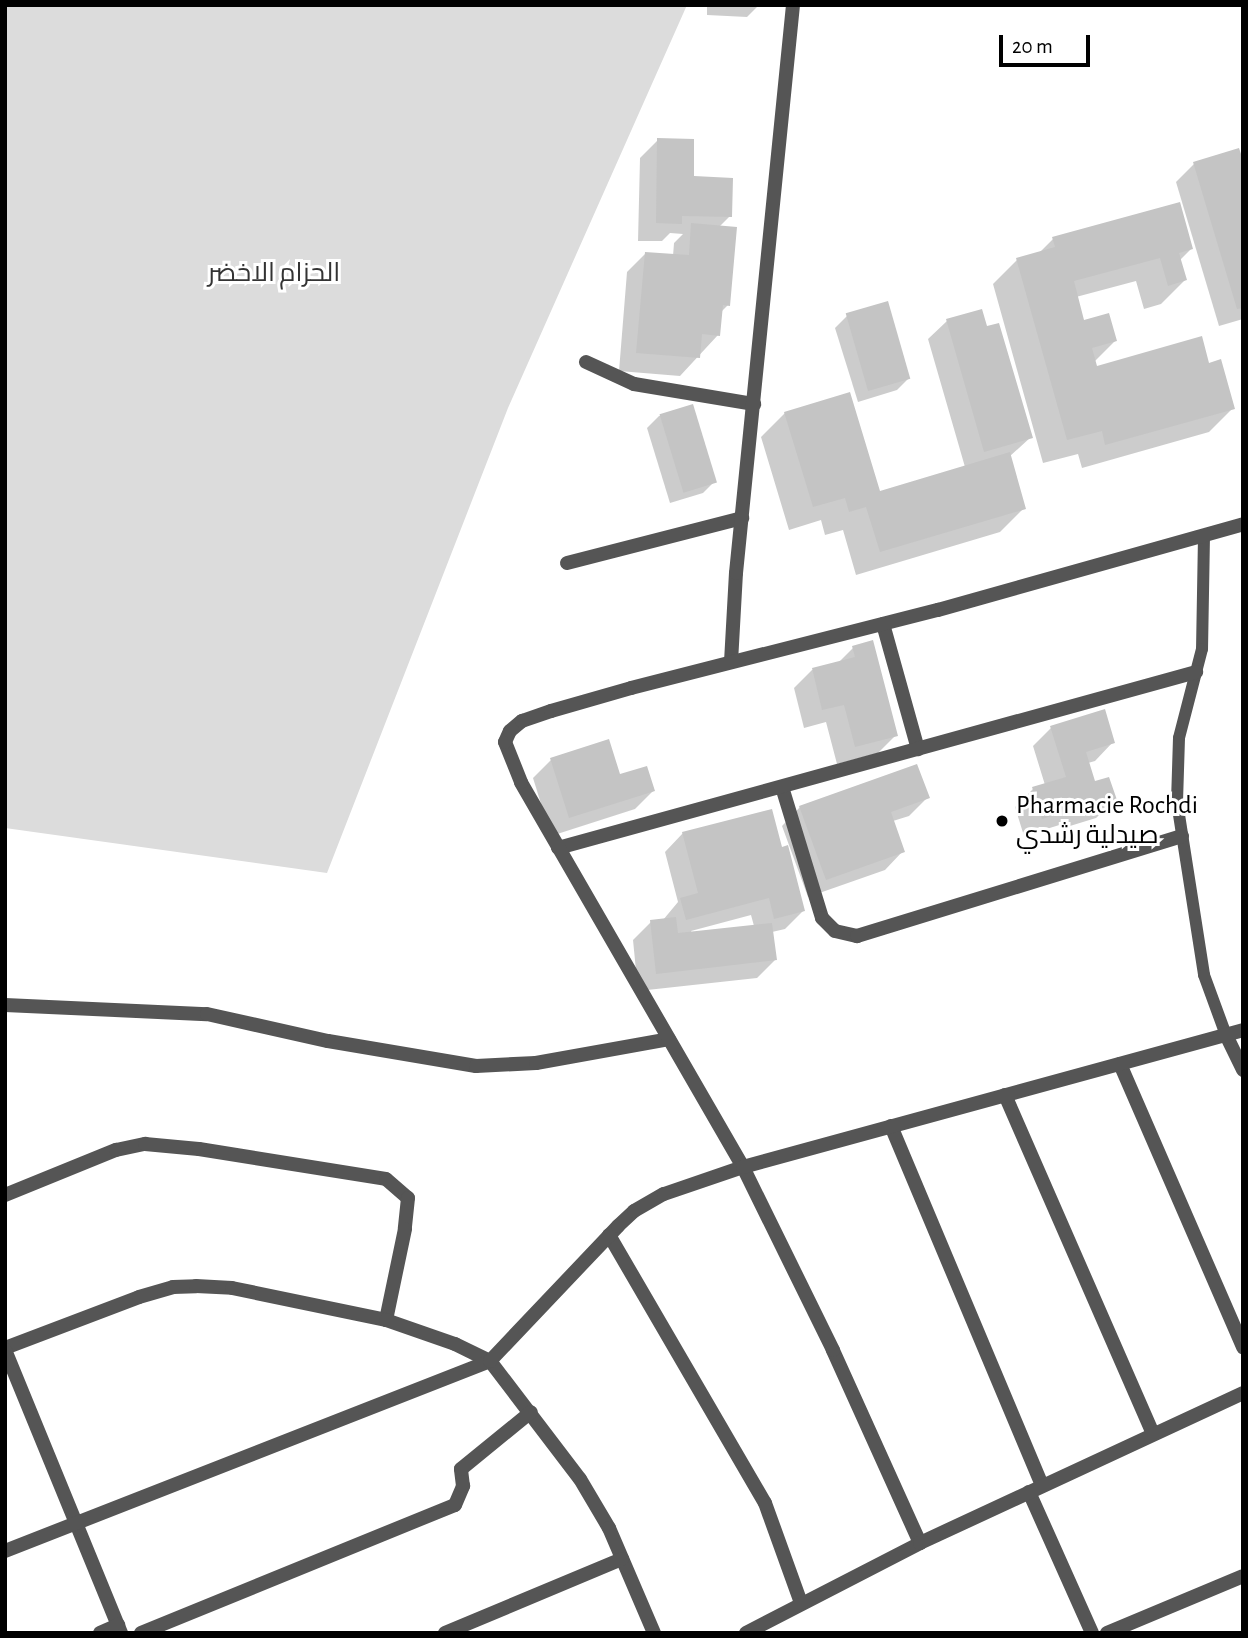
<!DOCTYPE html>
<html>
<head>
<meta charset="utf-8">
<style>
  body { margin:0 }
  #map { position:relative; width:1248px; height:1638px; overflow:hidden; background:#fff; font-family:"Alegreya Sans",Cairo,sans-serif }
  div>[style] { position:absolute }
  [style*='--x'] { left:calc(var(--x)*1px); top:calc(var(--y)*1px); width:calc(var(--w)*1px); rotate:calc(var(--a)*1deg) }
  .green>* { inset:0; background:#dcdcdc }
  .shadow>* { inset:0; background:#0003 }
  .building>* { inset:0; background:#c4c4c4; transform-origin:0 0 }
  .lane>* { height:12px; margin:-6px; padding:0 6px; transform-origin:6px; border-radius:6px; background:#555 }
  .street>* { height:14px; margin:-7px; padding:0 7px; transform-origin:7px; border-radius:7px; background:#555 }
  .dots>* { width:19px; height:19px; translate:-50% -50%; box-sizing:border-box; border:4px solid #fff; border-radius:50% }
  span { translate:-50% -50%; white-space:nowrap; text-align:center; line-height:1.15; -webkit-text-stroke:6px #fff; paint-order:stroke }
  .park-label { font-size:26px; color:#333 }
  .poi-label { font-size:26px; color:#000 }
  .left { translate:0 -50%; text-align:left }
  .frame { position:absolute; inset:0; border:7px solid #000; pointer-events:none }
  .scale { position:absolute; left:999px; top:35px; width:91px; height:32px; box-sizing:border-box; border:4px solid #000; border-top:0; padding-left:9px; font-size:21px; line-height:24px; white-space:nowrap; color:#000; -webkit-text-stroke:5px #fff; paint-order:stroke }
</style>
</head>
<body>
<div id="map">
  <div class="green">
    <div style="clip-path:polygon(5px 5px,687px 5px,508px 408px,327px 873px,5px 828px)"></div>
  </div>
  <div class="shadow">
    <div style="clip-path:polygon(707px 5px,759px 5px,747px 17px,707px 15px)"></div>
    <div style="clip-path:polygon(658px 140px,730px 216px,719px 227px,728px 305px,720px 313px,718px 335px,680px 376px,619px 371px,627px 272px,646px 253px,673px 256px,674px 243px,683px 234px,670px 233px,662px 241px,638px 241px,640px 158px)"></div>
    <div style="clip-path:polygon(1194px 164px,1243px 166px,1243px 319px,1219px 326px,1176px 182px)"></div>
    <div style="clip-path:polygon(1053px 239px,1191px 249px,1180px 260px,1185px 280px,1161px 304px,1144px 309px,1136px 281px,1076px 297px,1083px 322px,1115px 341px,1094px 362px,1096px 368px,1208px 366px,1233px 408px,1209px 432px,1082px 468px,1078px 454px,1043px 463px,993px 284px,1017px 260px,1038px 254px)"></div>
    <div style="clip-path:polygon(847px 316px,909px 378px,897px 390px,858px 402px,835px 328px)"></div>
    <div style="clip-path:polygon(947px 321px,1031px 437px,1009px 457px,1024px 508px,1000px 532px,856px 575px,843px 530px,825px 535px,821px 520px,789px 530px,761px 437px,785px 413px,879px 493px,965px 467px,928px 339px)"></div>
    <div style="clip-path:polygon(692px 406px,715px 481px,703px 493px,670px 503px,647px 428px,659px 416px)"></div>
    <div style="clip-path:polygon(853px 648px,896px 735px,878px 753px,837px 764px,826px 722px,804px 728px,794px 688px,812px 670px,837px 664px)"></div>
    <div style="clip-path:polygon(1051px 728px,1113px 742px,1095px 761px,1088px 763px,1094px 783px,1115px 800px,1096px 818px,1070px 826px,1069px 822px,1024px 836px,1015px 807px,1033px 789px,1045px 785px,1033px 746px)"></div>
    <div style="clip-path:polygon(551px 760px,619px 776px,653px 791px,635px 809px,551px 836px,533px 778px)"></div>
    <div style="clip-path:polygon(928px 797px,909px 816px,893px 821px,903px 851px,885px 870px,808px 897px,782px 826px,800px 807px)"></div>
    <div style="clip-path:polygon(evenodd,683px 833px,781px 849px,803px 911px,785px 929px,772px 932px,775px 960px,757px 978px,638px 991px,633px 940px,651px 922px,663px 920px,678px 902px,665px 852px,683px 833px,751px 915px,754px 926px,692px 933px,691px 931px,751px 915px)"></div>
  </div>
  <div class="building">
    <div style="clip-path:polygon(657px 138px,694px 139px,694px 176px,733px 178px,732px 217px,682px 216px,682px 224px,656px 223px)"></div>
    <div style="clip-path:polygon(1239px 148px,1243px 160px,1243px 308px,1237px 309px,1193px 162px)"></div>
    <div style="clip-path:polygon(1180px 202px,1193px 249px,1179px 253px,1187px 280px,1168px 286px,1160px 258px,1074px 281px,1084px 320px,1109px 313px,1117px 341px,1092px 348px,1097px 366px,1202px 336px,1209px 363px,1221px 359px,1235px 409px,1105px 445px,1102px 431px,1067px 440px,1016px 258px,1055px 247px,1052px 237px)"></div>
    <div style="clip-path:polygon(691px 223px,737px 227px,730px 306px,723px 305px,720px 336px,702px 334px,700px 358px,636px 353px,645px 252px,689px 255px)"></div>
    <div style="left:888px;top:301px;width:81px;height:44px;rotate:74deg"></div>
    <div style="clip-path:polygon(982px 309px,987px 326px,999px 323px,1033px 438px,984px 452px,946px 319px)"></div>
    <div style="clip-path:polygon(850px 392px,880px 491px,1010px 452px,1026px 509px,880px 552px,866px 507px,849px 512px,845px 498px,813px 507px,784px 412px)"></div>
    <div style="left:693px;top:404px;width:82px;height:35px;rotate:73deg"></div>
    <div style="clip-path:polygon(873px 640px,898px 736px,855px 747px,844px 705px,822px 710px,812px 668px,855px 657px,852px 646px)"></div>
    <div style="clip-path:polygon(1105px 709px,1115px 743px,1086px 752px,1095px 781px,1109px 777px,1117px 800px,1089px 809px,1087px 805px,1042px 819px,1032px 787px,1066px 777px,1050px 726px)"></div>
    <div style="clip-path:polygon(609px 739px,620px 774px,647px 766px,655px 791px,569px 818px,550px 758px)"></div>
    <div style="clip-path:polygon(917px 764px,930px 798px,891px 812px,905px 852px,826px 880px,799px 806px)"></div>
    <div style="clip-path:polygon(772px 809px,782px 847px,788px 845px,805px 911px,774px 919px,769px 898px,686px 920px,680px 898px,698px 893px,682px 832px)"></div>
    <div style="clip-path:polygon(676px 917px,678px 933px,772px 923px,777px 960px,656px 974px,650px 920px)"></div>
  </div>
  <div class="lane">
    <div style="--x:1204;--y:536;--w:113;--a:91"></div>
    <div style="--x:1202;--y:649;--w:92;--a:104.5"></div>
    <div style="--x:1179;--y:738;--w:64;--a:91.8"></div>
    <div style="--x:1177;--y:802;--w:175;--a:81.1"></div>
    <div style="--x:1204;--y:975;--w:64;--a:69.9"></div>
  </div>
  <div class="street">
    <div style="--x:586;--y:362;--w:53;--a:24.6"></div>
    <div style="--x:634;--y:384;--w:122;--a:9.5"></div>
    <div style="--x:567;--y:563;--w:181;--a:-14.4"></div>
    <div style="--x:883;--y:624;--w:130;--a:74.4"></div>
    <div style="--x:731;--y:662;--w:89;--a:-86.8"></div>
    <div style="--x:736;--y:573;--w:571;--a:-84.27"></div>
    <div style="--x:782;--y:787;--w:137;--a:73"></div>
    <div style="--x:822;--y:918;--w:18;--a:45"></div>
    <div style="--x:835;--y:931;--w:23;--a:13"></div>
    <div style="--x:857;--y:936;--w:340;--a:-17.1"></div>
    <div style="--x:558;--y:848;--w:662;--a:-15.42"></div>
    <div style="--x:5;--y:1005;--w:202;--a:2.6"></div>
    <div style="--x:207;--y:1014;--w:124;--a:12.6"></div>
    <div style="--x:328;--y:1041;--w:150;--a:9.6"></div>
    <div style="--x:476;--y:1066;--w:60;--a:-2.9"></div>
    <div style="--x:536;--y:1063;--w:135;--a:-10.2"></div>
    <div style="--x:1226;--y:1035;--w:39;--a:64"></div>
    <div style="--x:1120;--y:1064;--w:309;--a:66.5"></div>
    <div style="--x:1005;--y:1095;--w:369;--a:66.4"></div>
    <div style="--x:891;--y:1126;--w:390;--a:67.2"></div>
    <div style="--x:5;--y:1195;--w:120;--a:-22.1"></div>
    <div style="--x:116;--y:1150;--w:30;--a:-12"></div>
    <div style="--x:145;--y:1144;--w:54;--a:5.3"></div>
    <div style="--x:199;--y:1149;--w:189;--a:9.1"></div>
    <div style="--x:386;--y:1179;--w:29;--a:41"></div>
    <div style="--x:408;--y:1198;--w:31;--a:96"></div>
    <div style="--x:405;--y:1229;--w:93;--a:101.8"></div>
    <div style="--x:609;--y:1235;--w:310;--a:59.8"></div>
    <div style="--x:765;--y:1503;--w:106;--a:70.2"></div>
    <div style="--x:5;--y:1348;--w:143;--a:-20.8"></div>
    <div style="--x:139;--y:1297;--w:35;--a:-16"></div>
    <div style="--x:173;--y:1287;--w:23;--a:-2"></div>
    <div style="--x:196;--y:1286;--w:36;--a:3"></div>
    <div style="--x:232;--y:1288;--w:157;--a:11.7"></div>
    <div style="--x:386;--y:1320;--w:73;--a:19.2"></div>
    <div style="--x:455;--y:1344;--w:39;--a:26"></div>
    <div style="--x:490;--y:1361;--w:148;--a:52.7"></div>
    <div style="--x:580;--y:1479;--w:57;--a:59.4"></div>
    <div style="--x:609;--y:1528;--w:114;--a:66.8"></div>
    <div style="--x:5;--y:1350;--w:306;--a:67.7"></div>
    <div style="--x:1029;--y:1492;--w:154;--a:65.9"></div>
    <div style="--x:920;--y:1543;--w:212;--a:-114.3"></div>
    <div style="--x:833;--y:1350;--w:204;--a:-116.2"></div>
    <div style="--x:743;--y:1167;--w:444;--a:-120"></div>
    <div style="--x:521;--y:782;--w:43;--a:-111.8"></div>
    <div style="--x:505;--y:742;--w:12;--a:-66"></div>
    <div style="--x:510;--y:731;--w:16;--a:-40"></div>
    <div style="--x:522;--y:721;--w:31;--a:-19"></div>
    <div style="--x:551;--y:711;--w:83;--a:-16"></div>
    <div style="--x:631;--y:688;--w:317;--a:-14.3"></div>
    <div style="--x:938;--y:610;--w:317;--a:-15.7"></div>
    <div style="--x:5;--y:1551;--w:521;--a:-21.39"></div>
    <div style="--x:490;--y:1361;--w:186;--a:-46.5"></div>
    <div style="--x:618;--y:1226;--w:22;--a:-43"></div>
    <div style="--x:634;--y:1211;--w:34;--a:-30"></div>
    <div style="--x:664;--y:1194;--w:83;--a:-18.9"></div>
    <div style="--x:743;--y:1167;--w:518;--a:-15.32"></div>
    <div style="--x:100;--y:1633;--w:20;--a:-24"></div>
    <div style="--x:141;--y:1633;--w:339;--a:-22.2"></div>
    <div style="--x:455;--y:1505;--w:21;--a:-67"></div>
    <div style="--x:463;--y:1486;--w:17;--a:-97"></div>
    <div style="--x:461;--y:1469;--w:90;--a:-39.2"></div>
    <div style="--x:445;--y:1633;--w:192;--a:-22.7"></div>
    <div style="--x:746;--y:1633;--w:196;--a:-27.3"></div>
    <div style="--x:920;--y:1543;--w:356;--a:-24.9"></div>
    <div style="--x:1107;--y:1633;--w:147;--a:-22.7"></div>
  </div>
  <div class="dots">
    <div style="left:1002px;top:821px;background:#000"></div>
  </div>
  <div class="park-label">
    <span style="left:274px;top:274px">الحزام الاخضر</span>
  </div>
  <div class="poi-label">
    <span class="left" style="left:1016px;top:821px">Pharmacie Rochdi<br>صيدلية رشدي</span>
  </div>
  <div class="frame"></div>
  <div class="scale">20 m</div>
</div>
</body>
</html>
